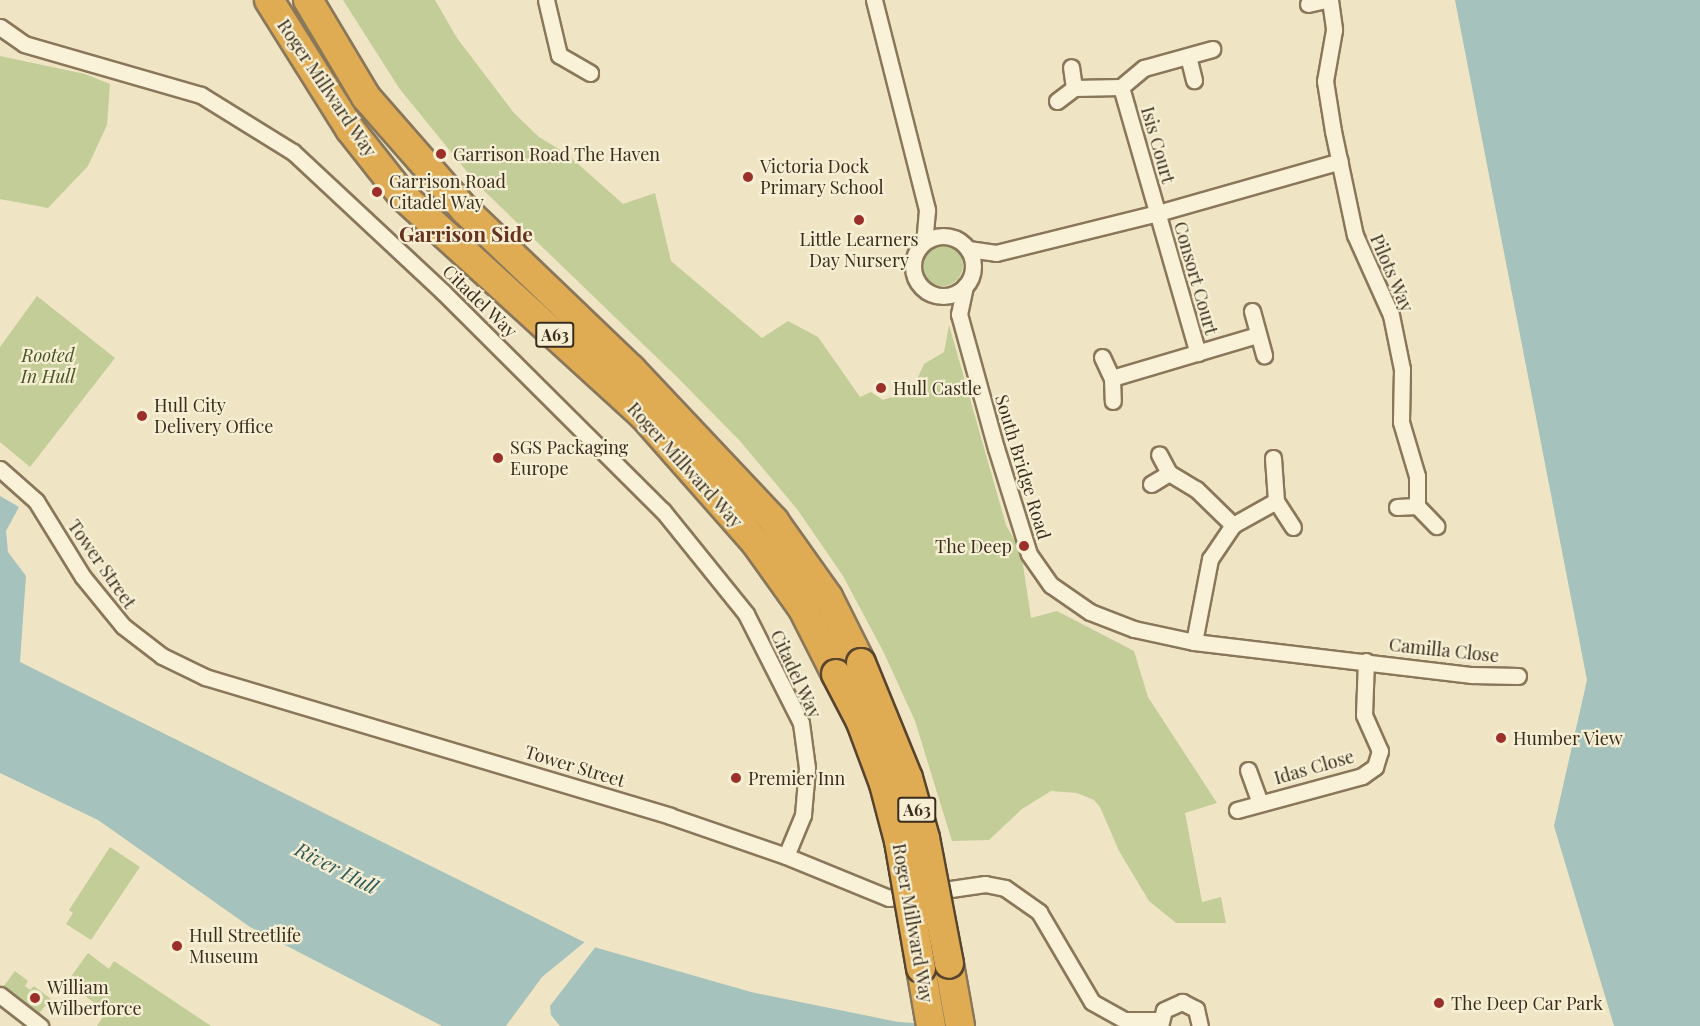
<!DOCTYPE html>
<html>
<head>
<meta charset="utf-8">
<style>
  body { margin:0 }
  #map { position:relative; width:1700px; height:1026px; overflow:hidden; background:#efe5c4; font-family:"Playfair Display",serif }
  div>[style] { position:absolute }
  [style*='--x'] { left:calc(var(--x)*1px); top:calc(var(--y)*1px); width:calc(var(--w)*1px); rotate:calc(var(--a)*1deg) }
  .green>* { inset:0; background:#c3cd98 }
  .round { border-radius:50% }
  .water>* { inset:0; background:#a6c2bc }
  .pier>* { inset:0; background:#efe5c4 }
  .roads { filter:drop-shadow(2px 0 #8a775a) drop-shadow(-2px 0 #8a775a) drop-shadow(0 2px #8a775a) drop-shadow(0 -2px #8a775a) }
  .street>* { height:15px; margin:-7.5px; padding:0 7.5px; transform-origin:7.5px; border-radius:7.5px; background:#f9f2d8 }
  .street>.ring { margin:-7.5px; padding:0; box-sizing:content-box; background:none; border:15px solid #f9f2d8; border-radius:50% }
  .highway>* { height:28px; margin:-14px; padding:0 14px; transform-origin:14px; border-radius:14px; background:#dfac54 }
  .bridges { filter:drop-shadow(2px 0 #58442e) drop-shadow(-2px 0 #58442e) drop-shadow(0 2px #58442e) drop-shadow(0 -2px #58442e) }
  .highway-bridge>* { height:28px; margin:-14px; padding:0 14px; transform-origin:14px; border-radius:14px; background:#dfac54 }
  .dots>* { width:16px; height:16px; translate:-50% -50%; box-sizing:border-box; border:3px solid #f6efd4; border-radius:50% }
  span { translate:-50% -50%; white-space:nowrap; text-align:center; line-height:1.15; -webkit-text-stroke:4.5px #f6efd4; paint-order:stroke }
  .shield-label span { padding:2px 4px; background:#f6efd4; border:2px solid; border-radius:4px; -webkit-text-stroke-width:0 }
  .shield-label { font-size:16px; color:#3a2d1e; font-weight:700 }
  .street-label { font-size:18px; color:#3a2d1e }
  .poi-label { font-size:18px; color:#3a2d1e }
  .left { translate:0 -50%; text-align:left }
  .right { translate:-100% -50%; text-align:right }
  .park-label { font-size:18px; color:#465625; font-style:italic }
  .water-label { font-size:20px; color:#2d5959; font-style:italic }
  .quarter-label { font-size:21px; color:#67321d; font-weight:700 }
</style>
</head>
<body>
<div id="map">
  <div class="green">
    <div style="clip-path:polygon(343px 0,435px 0,457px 38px,514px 113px,539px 137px,567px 154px,623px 204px,655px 193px,671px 261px,762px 338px,788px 321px,818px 337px,860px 397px,871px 392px,883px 400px,918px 388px,918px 377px,924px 364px,944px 352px,949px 325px,1006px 525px,1021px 552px,1031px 618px,1057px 611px,1134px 651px,1148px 697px,1217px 803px,1185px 813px,1202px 902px,1221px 897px,1226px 923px,1176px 923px,1149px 901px,1119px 851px,1100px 807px,1094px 800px,1077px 793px,1051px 791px,1022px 809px,989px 840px,952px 841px,915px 721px,884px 653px,843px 576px,797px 509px,740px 441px,676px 376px,477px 184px,399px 88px)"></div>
    <div style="clip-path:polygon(0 56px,85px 74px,110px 84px,107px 125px,88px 166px,48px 208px,0 199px)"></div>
    <div class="round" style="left:921px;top:244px;width:42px;height:42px"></div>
    <div style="clip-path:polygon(37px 296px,115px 358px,30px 467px,0 442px,0 347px)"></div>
    <div style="clip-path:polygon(110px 847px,140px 867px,91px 940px,66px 924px,73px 913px,69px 910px)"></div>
    <div style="clip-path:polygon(88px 953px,109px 969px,114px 961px,211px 1026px,97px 1026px,106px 1012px,67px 982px)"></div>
    <div style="clip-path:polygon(15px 971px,28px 981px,25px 986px,30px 990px,34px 986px,51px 999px,38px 1015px,3px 987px)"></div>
  </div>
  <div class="water">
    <div style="clip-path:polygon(1455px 0,1700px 0,1700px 1026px,1614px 1026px,1554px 826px,1587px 680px)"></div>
    <div style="clip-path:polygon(0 496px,19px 507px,6px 531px,8px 552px,26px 576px,20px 662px,594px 947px,751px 992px,898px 1022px,967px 1026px,442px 1026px,250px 927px,98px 820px,0 773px)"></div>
  </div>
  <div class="pier">
    <div style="clip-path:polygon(586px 941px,597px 945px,550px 1006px,551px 1015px,560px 1026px,506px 1026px,542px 977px)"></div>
  </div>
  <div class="roads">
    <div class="street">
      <div style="--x:546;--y:0;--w:57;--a:76.7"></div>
      <div style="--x:559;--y:55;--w:36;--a:30"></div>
      <div style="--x:874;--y:0;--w:217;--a:75.8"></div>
      <div style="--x:927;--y:210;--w:32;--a:95"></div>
      <div style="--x:1330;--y:0;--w:30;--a:82"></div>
      <div style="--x:1334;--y:30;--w:52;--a:100"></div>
      <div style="--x:1325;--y:81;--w:51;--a:80.9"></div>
      <div style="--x:1333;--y:131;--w:106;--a:78.1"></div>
      <div style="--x:1355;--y:235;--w:88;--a:65.8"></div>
      <div style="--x:1391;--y:315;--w:55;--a:78.5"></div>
      <div style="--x:1402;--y:369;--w:53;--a:91.1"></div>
      <div style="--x:1401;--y:422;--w:56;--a:73.5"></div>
      <div style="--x:1417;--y:476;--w:30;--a:90"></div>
      <div style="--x:1417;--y:506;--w:28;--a:46"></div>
      <div style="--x:1308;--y:4;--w:18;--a:-13"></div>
      <div style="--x:0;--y:27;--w:29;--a:35"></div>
      <div style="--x:24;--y:44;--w:184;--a:16.1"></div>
      <div style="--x:201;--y:95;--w:108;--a:31.8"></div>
      <div style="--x:293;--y:152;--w:205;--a:43"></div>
      <div style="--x:443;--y:292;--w:310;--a:44.9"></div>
      <div style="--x:663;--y:511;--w:132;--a:51.1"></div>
      <div style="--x:746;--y:614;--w:122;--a:63.2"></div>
      <div style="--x:801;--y:723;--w:45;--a:82.4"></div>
      <div style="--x:807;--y:768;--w:47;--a:94.9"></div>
      <div style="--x:803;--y:815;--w:44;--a:112.5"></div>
      <div style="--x:1188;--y:56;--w:25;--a:76"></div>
      <div style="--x:1121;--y:87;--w:277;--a:73.9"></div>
      <div style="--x:1074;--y:88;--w:47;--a:-1.2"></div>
      <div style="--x:1121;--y:87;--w:30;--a:-40"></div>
      <div style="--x:1144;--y:68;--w:71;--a:-15.6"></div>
      <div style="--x:1057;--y:101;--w:21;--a:-37"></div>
      <div style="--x:1074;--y:88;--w:21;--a:-98"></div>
      <div class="ring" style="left:913px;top:236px;width:45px;height:45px"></div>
      <div style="--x:968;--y:249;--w:28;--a:8"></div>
      <div style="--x:996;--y:253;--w:167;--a:-13.9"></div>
      <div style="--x:1158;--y:213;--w:189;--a:-15.9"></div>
      <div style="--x:965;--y:286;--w:29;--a:102"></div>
      <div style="--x:959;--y:314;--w:139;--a:74.6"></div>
      <div style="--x:996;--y:448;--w:111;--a:72.7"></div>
      <div style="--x:1029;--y:554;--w:38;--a:55"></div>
      <div style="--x:1051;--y:585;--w:47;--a:34.7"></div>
      <div style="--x:1090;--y:612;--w:47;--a:21.1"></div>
      <div style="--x:1134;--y:629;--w:61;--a:12.2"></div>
      <div style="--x:1194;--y:642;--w:280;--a:6.8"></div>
      <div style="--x:1472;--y:675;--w:46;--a:1.2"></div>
      <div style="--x:1252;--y:311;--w:46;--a:74.7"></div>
      <div style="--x:1102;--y:357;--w:23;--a:65"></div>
      <div style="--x:1112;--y:378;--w:23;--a:88"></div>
      <div style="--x:1112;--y:378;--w:151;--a:-16.5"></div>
      <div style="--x:1273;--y:458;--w:43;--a:86"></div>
      <div style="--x:1276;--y:501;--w:31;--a:57"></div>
      <div style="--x:0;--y:469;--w:48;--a:41.6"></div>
      <div style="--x:36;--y:501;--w:89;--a:58.3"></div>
      <div style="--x:83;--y:577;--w:63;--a:50.8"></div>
      <div style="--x:123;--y:626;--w:49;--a:37.6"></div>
      <div style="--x:162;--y:656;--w:48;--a:26"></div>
      <div style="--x:205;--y:677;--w:485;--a:16.6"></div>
      <div style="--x:670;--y:816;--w:123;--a:19"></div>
      <div style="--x:786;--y:856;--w:111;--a:22.2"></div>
      <div style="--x:889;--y:898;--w:97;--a:-8.3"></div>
      <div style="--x:985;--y:884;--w:20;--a:11"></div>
      <div style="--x:1005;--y:888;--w:42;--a:35.2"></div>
      <div style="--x:1039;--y:912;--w:104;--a:59.5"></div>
      <div style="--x:1092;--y:1002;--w:37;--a:29"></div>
      <div style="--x:1124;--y:1020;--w:36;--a:0"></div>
      <div style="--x:1169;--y:473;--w:31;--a:31"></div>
      <div style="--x:1196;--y:489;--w:52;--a:44.2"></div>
      <div style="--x:1151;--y:484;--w:21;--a:-31"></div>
      <div style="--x:1169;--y:473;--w:21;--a:-118"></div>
      <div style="--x:1397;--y:507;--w:20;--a:-3"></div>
      <div style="--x:1194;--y:642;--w:85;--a:-79.1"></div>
      <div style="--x:1210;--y:559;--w:41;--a:-55.9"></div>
      <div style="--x:1233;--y:525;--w:49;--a:-29.2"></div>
      <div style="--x:1248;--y:770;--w:35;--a:70"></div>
      <div style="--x:1237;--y:810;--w:130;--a:-15.2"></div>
      <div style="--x:1362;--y:776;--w:16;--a:-35"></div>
      <div style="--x:1375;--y:767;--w:17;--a:-73"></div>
      <div style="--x:1380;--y:751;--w:39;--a:-114"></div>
      <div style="--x:1364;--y:715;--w:54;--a:-87.9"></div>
      <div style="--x:0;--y:995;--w:51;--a:37.8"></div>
      <div style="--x:1160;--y:1026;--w:16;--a:-76"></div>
      <div style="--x:1164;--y:1010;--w:20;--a:-24"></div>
      <div style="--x:1182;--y:1002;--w:16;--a:27"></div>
      <div style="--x:1196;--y:1009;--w:17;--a:77"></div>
    </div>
    <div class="highway">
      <div style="--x:269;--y:0;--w:152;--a:57.9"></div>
      <div style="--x:350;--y:129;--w:85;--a:51.7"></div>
      <div style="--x:403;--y:196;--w:326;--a:42.4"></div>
      <div style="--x:644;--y:416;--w:169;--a:48.6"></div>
      <div style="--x:756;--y:543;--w:81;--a:54.5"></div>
      <div style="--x:803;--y:609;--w:73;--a:63.1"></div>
      <div style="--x:308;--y:0;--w:113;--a:59.1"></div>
      <div style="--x:366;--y:97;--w:150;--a:48.8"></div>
      <div style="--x:465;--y:210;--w:230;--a:43.8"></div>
      <div style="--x:631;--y:369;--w:209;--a:46.7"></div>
      <div style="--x:774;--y:521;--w:93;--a:54.6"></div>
      <div style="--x:828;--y:597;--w:74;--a:63.4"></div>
      <div style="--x:949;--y:964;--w:63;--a:79.9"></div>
      <div style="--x:921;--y:968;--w:59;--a:80.2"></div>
    </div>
  </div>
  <div class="bridges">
    <div class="highway-bridge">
      <div style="--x:861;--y:663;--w:124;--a:67.8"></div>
      <div style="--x:908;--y:778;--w:62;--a:74.2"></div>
      <div style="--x:925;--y:838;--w:128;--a:79.2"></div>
      <div style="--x:836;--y:674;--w:54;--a:62.5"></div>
      <div style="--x:861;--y:722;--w:66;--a:69.6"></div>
      <div style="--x:884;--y:784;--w:59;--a:75.3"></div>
      <div style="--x:899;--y:841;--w:129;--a:80.2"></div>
    </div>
  </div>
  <div class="dots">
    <div style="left:441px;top:154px;background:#9a3029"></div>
    <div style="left:748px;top:177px;background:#9a3029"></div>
    <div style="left:377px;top:192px;background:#9a3029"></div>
    <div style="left:859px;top:220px;background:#9a3029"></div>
    <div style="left:881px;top:388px;background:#9a3029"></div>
    <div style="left:142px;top:416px;background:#9a3029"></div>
    <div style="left:498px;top:458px;background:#9a3029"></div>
    <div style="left:1024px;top:546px;background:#9a3029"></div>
    <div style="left:1501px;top:738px;background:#9a3029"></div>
    <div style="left:736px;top:778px;background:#9a3029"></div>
    <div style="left:177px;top:946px;background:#9a3029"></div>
    <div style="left:35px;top:998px;background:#9a3029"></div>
    <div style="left:1439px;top:1003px;background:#9a3029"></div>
  </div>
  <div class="shield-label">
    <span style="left:555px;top:335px">A63</span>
    <span style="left:917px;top:810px">A63</span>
  </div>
  <div class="street-label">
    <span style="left:327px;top:88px;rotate:56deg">Roger Millward Way</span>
    <span style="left:1158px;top:145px;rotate:74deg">Isis Court</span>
    <span style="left:1392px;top:273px;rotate:67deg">Pilots Way</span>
    <span style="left:1196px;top:278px;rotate:74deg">Consort Court</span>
    <span style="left:480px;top:301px;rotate:44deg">Citadel Way</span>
    <span style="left:685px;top:465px;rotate:48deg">Roger Millward Way</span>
    <span style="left:1023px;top:467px;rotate:73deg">South Bridge Road</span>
    <span style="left:102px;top:564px;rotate:55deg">Tower Street</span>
    <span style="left:1444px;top:650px;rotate:6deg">Camilla Close</span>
    <span style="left:796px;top:674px;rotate:65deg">Citadel Way</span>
    <span style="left:575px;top:766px;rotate:17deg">Tower Street</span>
    <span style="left:1314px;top:767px;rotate:-16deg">Idas Close</span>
    <span style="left:913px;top:923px;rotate:80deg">Roger Millward Way</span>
  </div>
  <div class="poi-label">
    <span class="left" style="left:453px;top:154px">Garrison Road The Haven</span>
    <span class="left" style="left:760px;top:177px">Victoria Dock<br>Primary School</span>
    <span class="left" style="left:389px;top:192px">Garrison Road<br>Citadel Way</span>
    <span style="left:859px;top:250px">Little Learners<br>Day Nursery</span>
    <span class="left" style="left:893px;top:388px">Hull Castle</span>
    <span class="left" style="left:154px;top:416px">Hull City<br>Delivery Office</span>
    <span class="left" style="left:510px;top:458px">SGS Packaging<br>Europe</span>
    <span class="right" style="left:1012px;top:546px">The Deep</span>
    <span class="left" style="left:1513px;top:738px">Humber View</span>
    <span class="left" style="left:748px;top:778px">Premier Inn</span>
    <span class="left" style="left:189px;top:946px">Hull Streetlife<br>Museum</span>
    <span class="left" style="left:47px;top:998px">William<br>Wilberforce</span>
    <span class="left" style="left:1451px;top:1003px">The Deep Car Park</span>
  </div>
  <div class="park-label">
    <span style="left:48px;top:366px">Rooted<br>In Hull</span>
  </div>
  <div class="water-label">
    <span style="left:337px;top:867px;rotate:27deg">River Hull</span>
  </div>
  <div class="quarter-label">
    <span style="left:466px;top:233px">Garrison Side</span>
  </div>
</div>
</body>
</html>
